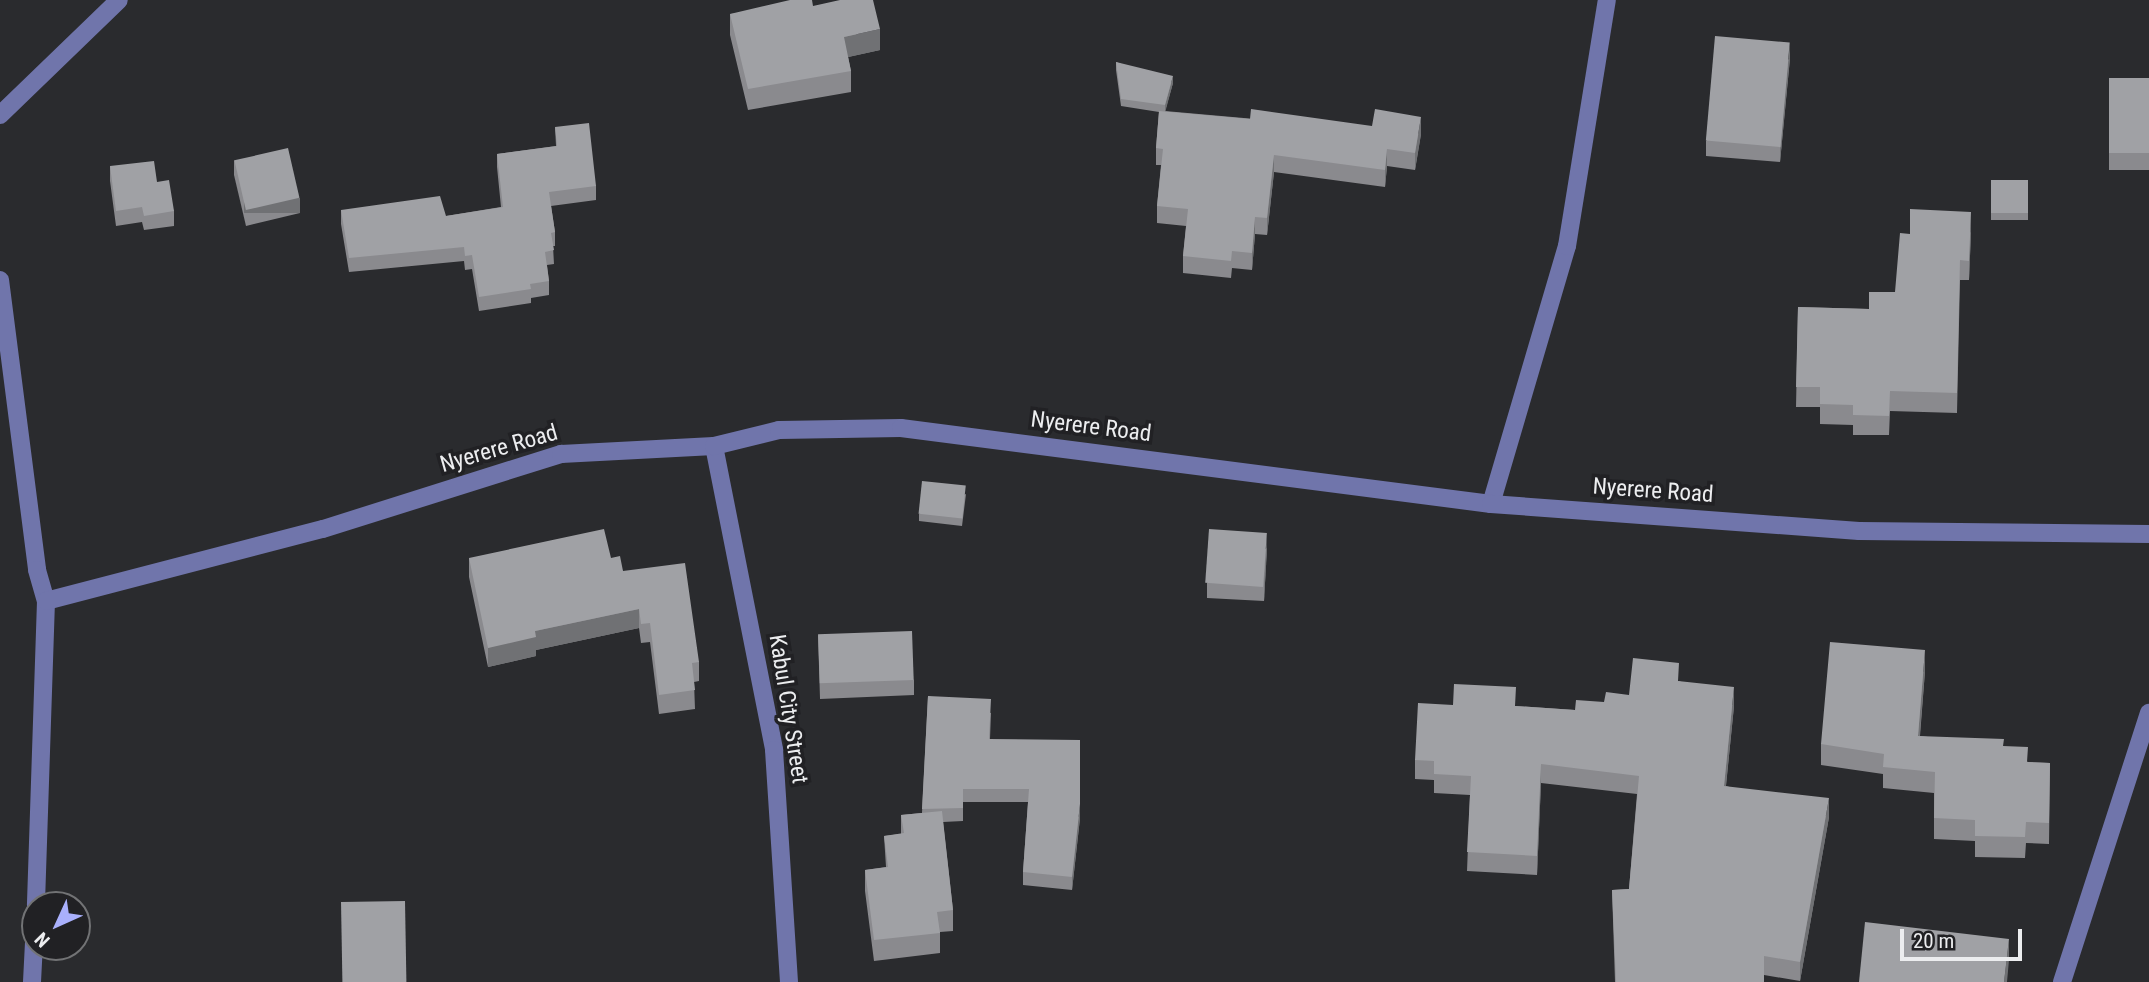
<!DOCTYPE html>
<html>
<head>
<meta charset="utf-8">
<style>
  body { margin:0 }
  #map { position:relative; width:2149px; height:982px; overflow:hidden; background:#2a2b2e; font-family:"Roboto Condensed",sans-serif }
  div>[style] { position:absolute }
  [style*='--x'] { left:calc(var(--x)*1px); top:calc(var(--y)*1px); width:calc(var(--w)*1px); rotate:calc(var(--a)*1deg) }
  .minor>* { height:18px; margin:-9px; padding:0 9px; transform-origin:9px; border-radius:9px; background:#7075ab }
  .wall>* { inset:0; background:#8a8a8e; transform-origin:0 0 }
  .shaded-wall>* { inset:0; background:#707174; transform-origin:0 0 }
  .building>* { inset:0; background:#a0a1a5; transform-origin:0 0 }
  span { translate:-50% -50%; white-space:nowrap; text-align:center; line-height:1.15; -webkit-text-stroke:7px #212124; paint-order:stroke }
  .street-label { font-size:23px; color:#ecedef }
  .north { position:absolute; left:21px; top:891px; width:70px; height:70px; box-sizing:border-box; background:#212124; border:2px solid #727375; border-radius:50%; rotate:225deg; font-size:19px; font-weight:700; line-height:28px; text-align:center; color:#ecedef }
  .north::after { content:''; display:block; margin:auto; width:24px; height:32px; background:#a9b0fc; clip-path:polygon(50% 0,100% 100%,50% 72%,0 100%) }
  .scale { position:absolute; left:1900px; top:929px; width:122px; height:32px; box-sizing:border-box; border:4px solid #ecedef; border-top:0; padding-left:9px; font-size:21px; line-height:24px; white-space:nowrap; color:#ecedef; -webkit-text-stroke:5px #212124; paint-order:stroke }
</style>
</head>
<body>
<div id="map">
  <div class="minor">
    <div style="--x:0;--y:115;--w:165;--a:-44"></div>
    <div style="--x:0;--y:280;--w:292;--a:82.7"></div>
    <div style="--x:37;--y:570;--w:32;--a:74"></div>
    <div style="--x:46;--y:601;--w:304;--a:91.9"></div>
    <div style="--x:714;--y:446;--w:310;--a:78.8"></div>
    <div style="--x:774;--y:750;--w:232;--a:86.3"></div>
    <div style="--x:1491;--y:504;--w:269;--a:-73.6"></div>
    <div style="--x:1567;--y:246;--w:249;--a:-80.8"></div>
    <div style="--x:46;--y:601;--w:286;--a:-14.6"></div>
    <div style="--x:323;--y:529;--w:250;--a:-17.5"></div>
    <div style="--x:561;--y:454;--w:153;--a:-3"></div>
    <div style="--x:714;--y:446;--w:67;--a:-13.8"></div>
    <div style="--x:779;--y:430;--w:122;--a:-0.9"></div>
    <div style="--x:901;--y:428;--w:595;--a:7.34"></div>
    <div style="--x:1491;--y:504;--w:369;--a:4.2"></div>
    <div style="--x:1859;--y:531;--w:290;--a:0.6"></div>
    <div style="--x:32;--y:982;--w:59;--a:-87.1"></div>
    <div style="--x:2062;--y:982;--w:283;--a:-72.1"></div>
  </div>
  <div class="wall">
    <div style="clip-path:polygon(813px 6px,880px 50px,848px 57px,851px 71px,851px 92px,748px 110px,730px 35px,730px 14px)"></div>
    <div style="clip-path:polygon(1790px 58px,1780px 162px,1706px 156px,1706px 141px)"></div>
    <div style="clip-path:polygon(1116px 62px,1173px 83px,1165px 111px,1421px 134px,1415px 170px,1387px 166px,1385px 187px,1274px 172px,1267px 235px,1255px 234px,1252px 270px,1232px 268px,1231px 278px,1183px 273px,1183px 256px,1186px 226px,1157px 223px,1157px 206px,1161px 165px,1156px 165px,1156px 148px,1159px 112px,1121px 106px,1116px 70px)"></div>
    <div style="left:2149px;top:78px;width:92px;height:40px;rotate:90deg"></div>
    <div style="clip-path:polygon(555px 127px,596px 186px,596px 200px,551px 206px,555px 232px,555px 246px,553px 246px,554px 264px,547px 265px,549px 281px,549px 295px,531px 298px,531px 303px,479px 311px,472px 269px,465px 270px,464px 261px,349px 272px,341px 224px,341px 210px,446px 216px,501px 207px,497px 167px,497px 154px,556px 146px)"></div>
    <div style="clip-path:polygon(234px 160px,300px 213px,246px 226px,234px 175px)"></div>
    <div style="clip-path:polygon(110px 166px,157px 182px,174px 211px,174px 226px,144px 230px,142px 222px,116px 226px,110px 181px)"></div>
    <div style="left:2028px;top:180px;width:40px;height:37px;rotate:90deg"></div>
    <div style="clip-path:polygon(1971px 232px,1969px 280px,1960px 280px,1957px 413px,1890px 411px,1889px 435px,1853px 435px,1853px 425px,1820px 424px,1820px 407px,1796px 407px,1798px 307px,1869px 309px,1895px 292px)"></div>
    <div style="clip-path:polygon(966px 494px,962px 526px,919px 521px,919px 514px)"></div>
    <div style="clip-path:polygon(1267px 548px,1264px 601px,1207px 598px,1207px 583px)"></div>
    <div style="clip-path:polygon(469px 558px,611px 558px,623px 571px,699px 662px,699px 681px,694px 682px,695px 709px,659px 714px,650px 642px,641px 643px,639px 628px,536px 650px,536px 656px,488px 667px,469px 577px)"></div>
    <div style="clip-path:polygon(818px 635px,914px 680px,914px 695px,820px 699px)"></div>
    <div style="clip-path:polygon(1925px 671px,1920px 736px,2004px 747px,2028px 762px,2050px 763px,2049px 844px,2026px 843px,2025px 858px,1975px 857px,1975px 841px,1934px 839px,1934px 793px,1883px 788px,1883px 774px,1821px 765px,1821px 744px)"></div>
    <div style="clip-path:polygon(1679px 681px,1734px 706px,1726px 786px,1829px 817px,1800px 981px,1764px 975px,1764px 982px,1615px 982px,1612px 890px,1629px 889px,1637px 794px,1541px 783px,1537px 875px,1467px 871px,1470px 795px,1434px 793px,1434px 780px,1415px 779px,1415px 760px,1453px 705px,1516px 706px,1575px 710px)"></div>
    <div style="clip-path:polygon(928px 696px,991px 713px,990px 739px,1080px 818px,1072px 890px,1023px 885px,1023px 872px,1028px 802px,963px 802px,963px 821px,943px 822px,953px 910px,953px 931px,940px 932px,940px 953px,874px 961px,865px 891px,865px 870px,886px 867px,884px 836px,901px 834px,901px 815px,922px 813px)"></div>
  </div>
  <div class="shaded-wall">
    <div style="clip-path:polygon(880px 29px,880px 50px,844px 58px,844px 37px)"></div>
    <div style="clip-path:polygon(1790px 43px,1790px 58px,1780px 162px,1780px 147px)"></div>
    <div style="clip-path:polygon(1173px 76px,1173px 83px,1165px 113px,1165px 105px)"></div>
    <div style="clip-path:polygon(1421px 117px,1421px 134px,1415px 170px,1415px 153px)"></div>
    <div style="clip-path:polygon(1387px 149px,1387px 166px,1385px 187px,1385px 170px)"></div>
    <div style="clip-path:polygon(1274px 155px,1274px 172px,1267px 235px,1267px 218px)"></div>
    <div style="left:300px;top:198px;width:15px;height:56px;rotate:90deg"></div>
    <div style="clip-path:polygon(1971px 212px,1971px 232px,1969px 280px,1969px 261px)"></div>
    <div style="clip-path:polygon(1255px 217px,1255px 234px,1252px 270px,1252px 253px)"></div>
    <div style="clip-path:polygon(1267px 533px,1267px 548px,1264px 601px,1264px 587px)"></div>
    <div style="clip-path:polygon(639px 609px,639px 628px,536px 650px,536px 656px,488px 667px,488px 648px,535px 631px)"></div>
    <div style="clip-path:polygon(1925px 650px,1925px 671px,1918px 756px,1918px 736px)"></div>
    <div style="clip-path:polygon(1734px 687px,1734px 706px,1724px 804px,1724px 786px)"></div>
    <div style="clip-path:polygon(1541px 764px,1541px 783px,1537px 875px,1537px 856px)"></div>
    <div style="clip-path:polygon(1829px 798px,1829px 817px,1800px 981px,1800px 962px)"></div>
    <div style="clip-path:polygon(1080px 804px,1080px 818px,1072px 890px,1072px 877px)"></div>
    <div style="clip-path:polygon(2009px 939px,2009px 960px,2007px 982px,2004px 982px)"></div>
  </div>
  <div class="building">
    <div style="clip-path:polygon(790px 0,812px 0,813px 6px,840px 0,873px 0,880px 29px,844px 37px,851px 71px,748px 89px,730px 14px)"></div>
    <div style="left:1715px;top:36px;width:75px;height:105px;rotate:5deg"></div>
    <div style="clip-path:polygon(1116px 62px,1173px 76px,1165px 105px,1121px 99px)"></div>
    <div style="left:2149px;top:78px;width:75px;height:40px;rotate:90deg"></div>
    <div style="clip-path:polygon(1251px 109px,1372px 126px,1375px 109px,1421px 117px,1415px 153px,1387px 149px,1385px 170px,1274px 155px,1267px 218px,1255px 217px,1252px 253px,1232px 251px,1231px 261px,1183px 256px,1188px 209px,1157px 206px,1163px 149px,1156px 148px,1159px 111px,1250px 119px)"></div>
    <div style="clip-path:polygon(589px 123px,596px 186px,549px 192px,555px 232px,551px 233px,554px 250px,545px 252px,549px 281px,530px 284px,531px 289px,479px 297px,472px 255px,465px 256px,464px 247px,349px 258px,341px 210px,440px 196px,446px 216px,503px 207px,497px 154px,557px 146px,555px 127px)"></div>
    <div style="left:288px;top:148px;width:51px;height:55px;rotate:77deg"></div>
    <div style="clip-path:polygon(154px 161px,157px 182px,169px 180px,174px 211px,144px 216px,142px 207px,116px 211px,110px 166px)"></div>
    <div style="left:2028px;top:180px;width:33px;height:37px;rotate:90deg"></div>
    <div style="clip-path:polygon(1910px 209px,1971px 212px,1969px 261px,1960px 260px,1957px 393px,1890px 391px,1889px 416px,1853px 415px,1853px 405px,1820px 404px,1820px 387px,1796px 387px,1798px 307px,1869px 309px,1869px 292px,1895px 292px,1900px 233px,1910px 234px)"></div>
    <div style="left:922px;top:481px;width:44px;height:33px;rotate:6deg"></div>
    <div style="clip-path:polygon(604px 529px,611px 558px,620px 556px,623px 571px,685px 563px,699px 662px,692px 663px,695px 690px,659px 695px,650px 623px,641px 624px,639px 609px,535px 631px,536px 637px,488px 648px,469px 558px)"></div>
    <div style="left:1209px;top:529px;width:58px;height:54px;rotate:4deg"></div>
    <div style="left:912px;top:631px;width:49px;height:94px;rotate:88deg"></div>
    <div style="clip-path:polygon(1830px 642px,1925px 650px,1918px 736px,2004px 739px,2003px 746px,2028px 747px,2027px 762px,2050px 763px,2049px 823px,2026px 822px,2025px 837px,1975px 836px,1975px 820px,1934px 818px,1935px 772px,1883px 767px,1884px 754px,1821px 744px)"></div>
    <div style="clip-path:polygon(1633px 658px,1679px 663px,1678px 681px,1734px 687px,1724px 786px,1829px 798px,1800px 962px,1764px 956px,1764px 982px,1616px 982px,1612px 890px,1629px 889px,1639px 776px,1541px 764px,1537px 856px,1467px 852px,1471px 776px,1434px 774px,1434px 761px,1415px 760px,1418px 703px,1453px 705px,1454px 684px,1516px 687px,1515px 706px,1575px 710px,1576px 700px,1604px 702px,1606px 692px,1629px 695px)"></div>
    <div style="clip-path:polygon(928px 696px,991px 699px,989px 739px,1080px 740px,1080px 804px,1072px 877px,1023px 872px,1029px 789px,963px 789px,963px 808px,922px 809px)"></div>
    <div style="clip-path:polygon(942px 811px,953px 910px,937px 912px,940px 933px,874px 940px,865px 870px,888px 867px,884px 836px,904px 833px,901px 815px)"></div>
    <div style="left:405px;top:901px;width:81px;height:64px;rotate:89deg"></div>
    <div style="clip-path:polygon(1865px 922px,2009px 939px,2004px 982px,1859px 982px)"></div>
  </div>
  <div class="street-label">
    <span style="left:1091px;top:427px;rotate:7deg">Nyerere Road</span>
    <span style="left:499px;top:449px;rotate:-16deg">Nyerere Road</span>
    <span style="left:1653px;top:491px;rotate:4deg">Nyerere Road</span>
    <span style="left:788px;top:709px;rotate:81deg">Kabul City Street</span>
  </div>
  <div class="north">N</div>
  <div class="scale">20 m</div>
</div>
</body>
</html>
